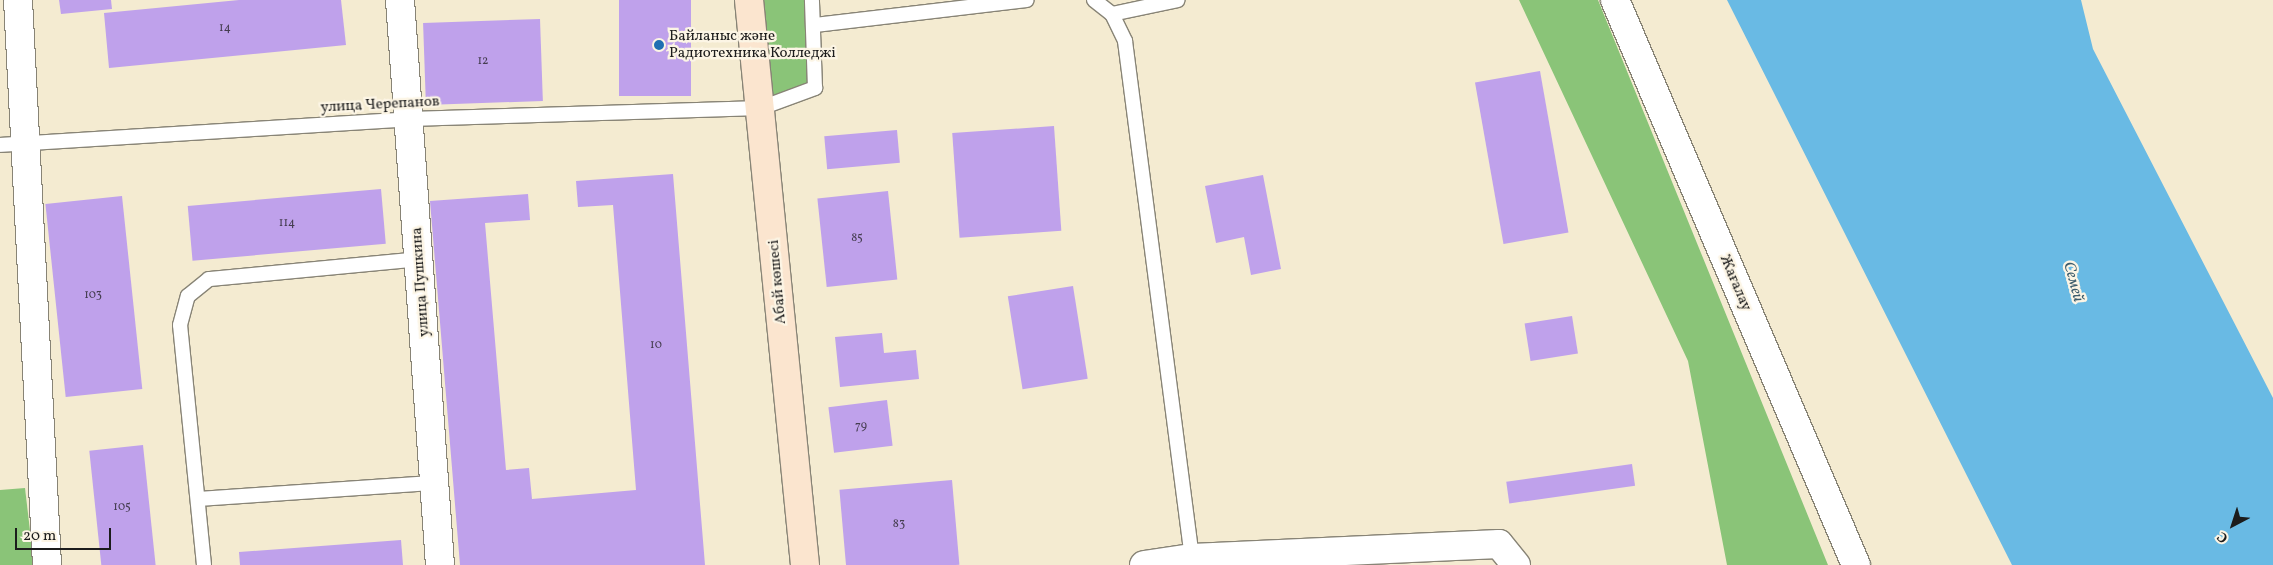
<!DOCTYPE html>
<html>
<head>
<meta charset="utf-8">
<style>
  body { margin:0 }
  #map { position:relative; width:2273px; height:565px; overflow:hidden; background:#f4ebd1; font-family:Vollkorn,serif }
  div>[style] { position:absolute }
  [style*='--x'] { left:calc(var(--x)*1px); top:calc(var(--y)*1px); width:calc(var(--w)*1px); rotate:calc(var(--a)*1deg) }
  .green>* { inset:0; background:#8ac478 }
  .water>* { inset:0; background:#69bae4 }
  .building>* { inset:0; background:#bfa1eb; transform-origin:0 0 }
  .roads { filter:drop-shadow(1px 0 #888476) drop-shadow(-1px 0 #888476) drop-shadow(0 1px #888476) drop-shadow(0 -1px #888476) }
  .lane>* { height:14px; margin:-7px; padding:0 7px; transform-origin:7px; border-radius:7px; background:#fff }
  .street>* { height:28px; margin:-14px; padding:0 14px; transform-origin:14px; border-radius:14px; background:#fff }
  .secondary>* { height:28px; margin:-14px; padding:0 14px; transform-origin:14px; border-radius:14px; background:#fbe5cf }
  .dots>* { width:14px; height:14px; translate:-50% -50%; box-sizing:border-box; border:2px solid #fcf5e5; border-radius:50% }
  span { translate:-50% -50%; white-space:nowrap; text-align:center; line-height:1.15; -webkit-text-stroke:4.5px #fcf5e5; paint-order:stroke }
  .number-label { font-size:12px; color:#453d50 }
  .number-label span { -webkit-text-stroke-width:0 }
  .poi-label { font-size:15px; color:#1c1c1c }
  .left { translate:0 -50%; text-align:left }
  .street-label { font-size:15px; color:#1c1c1c }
  .water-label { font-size:16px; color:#3b5b6c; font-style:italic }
  .north { position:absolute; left:2208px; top:500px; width:50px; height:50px; -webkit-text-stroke:4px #fcf5e5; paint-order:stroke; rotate:220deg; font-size:14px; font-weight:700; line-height:20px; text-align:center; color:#1c1c1c }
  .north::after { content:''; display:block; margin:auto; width:18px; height:22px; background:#1c1c1c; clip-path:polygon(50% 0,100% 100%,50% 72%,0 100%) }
  .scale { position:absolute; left:15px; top:528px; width:96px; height:22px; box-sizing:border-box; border:2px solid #1c1c1c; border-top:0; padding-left:6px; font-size:15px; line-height:18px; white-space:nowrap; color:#1c1c1c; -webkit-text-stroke:4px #fcf5e5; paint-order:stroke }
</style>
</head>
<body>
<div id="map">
  <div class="green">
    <div style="clip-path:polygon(749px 0,812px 0,815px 88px,761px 108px)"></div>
    <div style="clip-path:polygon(1519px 0,1598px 0,1828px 565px,1727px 565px,1688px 361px)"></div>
    <div style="clip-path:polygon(25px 488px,34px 565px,0 565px,0 490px)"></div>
  </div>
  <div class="water">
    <div style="clip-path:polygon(1727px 0,2081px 0,2093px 49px,2273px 398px,2273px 565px,2012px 565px)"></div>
  </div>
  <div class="building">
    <div style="clip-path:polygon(59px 0,111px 0,112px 9px,61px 14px)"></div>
    <div style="clip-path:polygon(239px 0,341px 0,346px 45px,109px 68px,104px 13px)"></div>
    <div style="left:619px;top:0;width:72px;height:96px"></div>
    <div style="left:540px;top:19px;width:82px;height:117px;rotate:88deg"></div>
    <div style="left:1540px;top:71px;width:164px;height:66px;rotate:80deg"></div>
    <div style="left:1054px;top:126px;width:105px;height:102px;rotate:86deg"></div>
    <div style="left:897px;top:130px;width:33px;height:73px;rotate:85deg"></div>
    <div style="clip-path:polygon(673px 174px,705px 565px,460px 565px,430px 201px,528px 194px,530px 220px,485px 223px,506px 470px,529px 468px,532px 499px,636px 490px,613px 205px,578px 207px,576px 181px)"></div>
    <div style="clip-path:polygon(1263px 175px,1281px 269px,1251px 275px,1244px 237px,1216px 243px,1205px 186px)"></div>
    <div style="left:381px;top:189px;width:55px;height:194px;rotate:85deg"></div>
    <div style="left:888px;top:191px;width:89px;height:71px;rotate:84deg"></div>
    <div style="left:122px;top:196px;width:194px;height:77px;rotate:84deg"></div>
    <div style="left:1073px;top:286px;width:94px;height:66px;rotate:81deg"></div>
    <div style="left:1572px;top:316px;width:38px;height:48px;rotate:81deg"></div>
    <div style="clip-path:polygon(882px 333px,884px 353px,916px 350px,919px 379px,840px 387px,835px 337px)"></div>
    <div style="left:887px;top:400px;width:46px;height:59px;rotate:83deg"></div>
    <div style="left:143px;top:445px;width:121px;height:54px;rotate:84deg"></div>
    <div style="left:1632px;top:464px;width:22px;height:127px;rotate:82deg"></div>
    <div style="left:952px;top:480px;width:85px;height:113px;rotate:85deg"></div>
    <div style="clip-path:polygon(401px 540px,403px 565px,240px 565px,239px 552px)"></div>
  </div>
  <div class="roads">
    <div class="lane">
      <div style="--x:1094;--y:0;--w:23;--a:38"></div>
      <div style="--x:1112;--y:14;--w:30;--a:64"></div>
      <div style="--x:1125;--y:41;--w:521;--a:82.62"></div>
      <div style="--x:1112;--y:14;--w:67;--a:-12"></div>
      <div style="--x:815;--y:25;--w:213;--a:-6.7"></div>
      <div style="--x:0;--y:145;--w:411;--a:-3.6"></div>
      <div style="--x:410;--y:119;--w:351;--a:-1.8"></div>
      <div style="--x:761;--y:108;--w:58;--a:-20.3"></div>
      <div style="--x:815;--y:88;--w:88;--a:-92"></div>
      <div style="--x:198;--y:499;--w:238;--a:-3.9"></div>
      <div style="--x:204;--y:565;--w:241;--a:-95.7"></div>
      <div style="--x:180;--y:325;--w:30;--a:-75"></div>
      <div style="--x:188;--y:296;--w:27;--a:-39"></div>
      <div style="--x:209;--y:279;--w:211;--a:-5.4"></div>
    </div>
    <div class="street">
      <div style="--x:18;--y:0;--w:566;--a:87.06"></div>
      <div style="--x:400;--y:0;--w:566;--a:85.95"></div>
      <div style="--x:1615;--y:0;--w:614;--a:66.9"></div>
      <div style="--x:1144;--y:565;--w:49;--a:-8.3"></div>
      <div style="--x:1192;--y:558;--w:307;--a:-2.6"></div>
      <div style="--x:1499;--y:544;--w:27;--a:51"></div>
    </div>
    <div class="secondary">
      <div style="--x:749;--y:0;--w:568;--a:84.34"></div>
    </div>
  </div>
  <div class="dots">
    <div style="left:659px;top:45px;background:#1f6fb2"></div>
  </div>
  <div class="number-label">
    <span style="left:225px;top:29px">14</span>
    <span style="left:483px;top:62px">12</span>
    <span style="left:287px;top:224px">114</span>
    <span style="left:857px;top:239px">85</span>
    <span style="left:93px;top:296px">103</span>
    <span style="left:656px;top:346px">10</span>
    <span style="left:861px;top:427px">79</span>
    <span style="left:122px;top:508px">105</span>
    <span style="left:899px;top:525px">83</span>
  </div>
  <div class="poi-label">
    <span class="left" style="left:669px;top:45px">Байланыс және<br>Радиотехника Колледжі</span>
  </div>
  <div class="street-label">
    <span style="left:380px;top:105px;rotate:-3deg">улица Черепанов</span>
    <span style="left:421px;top:282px;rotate:-94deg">улица Пушкина</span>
    <span style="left:778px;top:282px;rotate:-95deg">Абай көшесі</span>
    <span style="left:1735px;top:283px;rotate:67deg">Жағалау</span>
  </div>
  <div class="water-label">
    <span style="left:2073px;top:282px;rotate:75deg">Семей</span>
  </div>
  <div class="north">С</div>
  <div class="scale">20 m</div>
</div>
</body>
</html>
